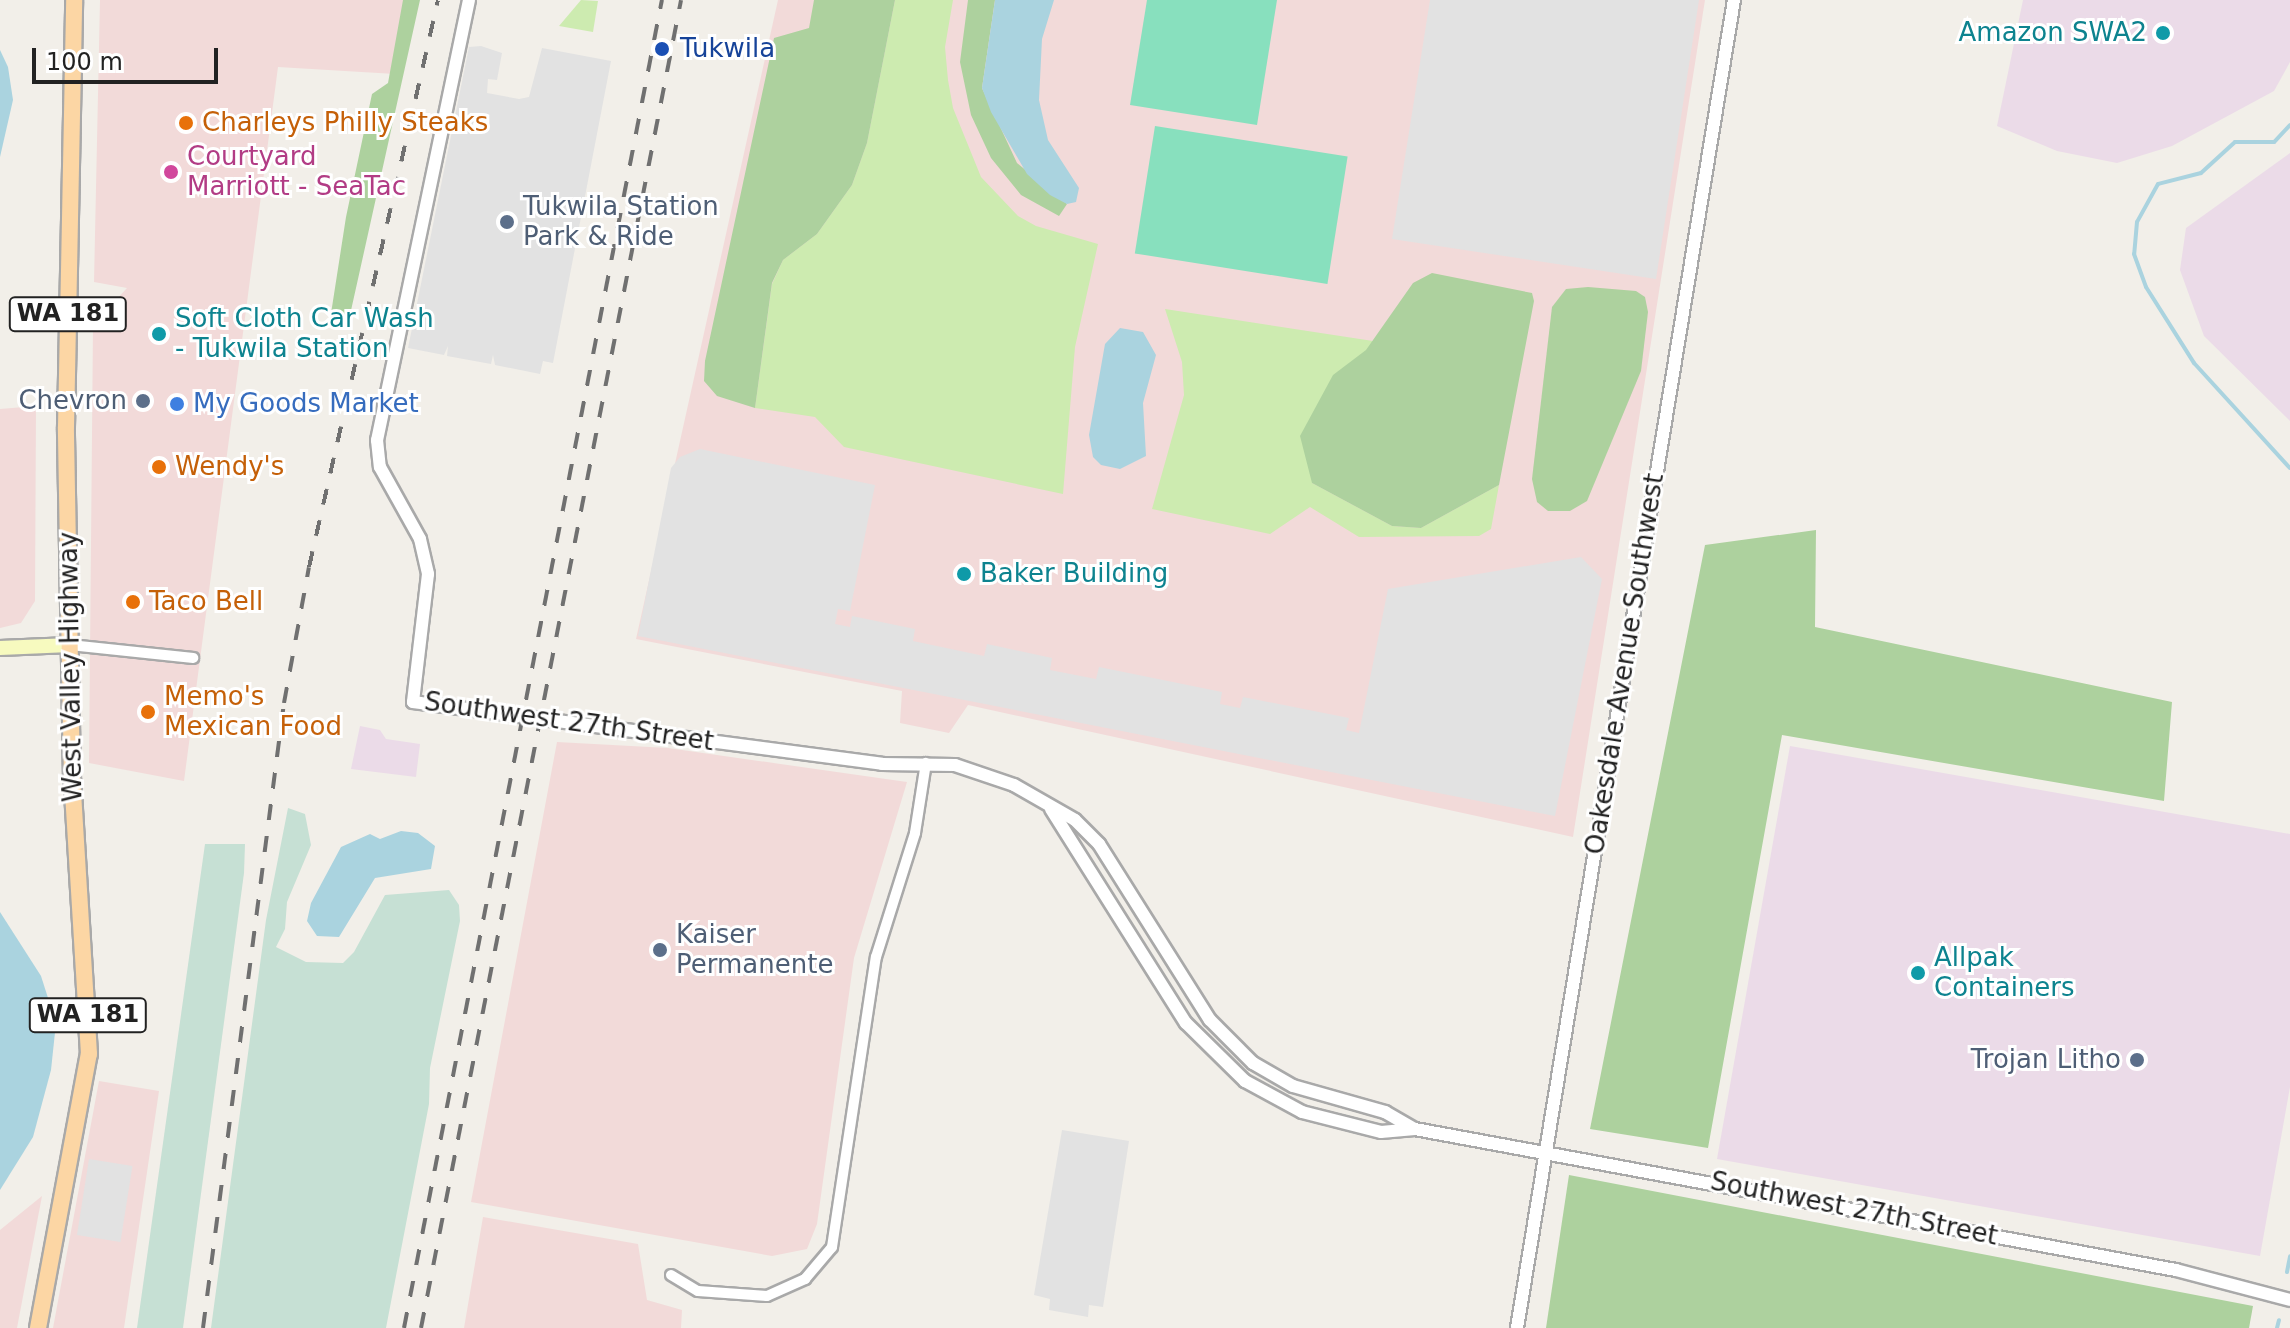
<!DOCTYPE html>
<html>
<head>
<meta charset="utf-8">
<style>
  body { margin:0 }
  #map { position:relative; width:2290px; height:1328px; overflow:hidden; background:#f2efe9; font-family:"DejaVu Sans",sans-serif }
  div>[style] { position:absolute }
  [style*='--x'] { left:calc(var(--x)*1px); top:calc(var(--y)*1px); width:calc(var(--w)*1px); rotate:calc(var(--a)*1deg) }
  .commercial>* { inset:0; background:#f2dad9 }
  .industrial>* { inset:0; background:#ebdbe8 }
  .grass>* { inset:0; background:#cdebb0 }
  .forest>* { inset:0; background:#add19e }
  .wetland>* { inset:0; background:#c6e0d4 }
  .pitch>* { inset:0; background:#88e0be; transform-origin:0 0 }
  .parking>* { inset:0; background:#e2e2e2; transform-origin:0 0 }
  .water>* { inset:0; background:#aad3df }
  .stream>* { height:4px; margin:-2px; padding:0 2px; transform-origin:2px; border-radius:2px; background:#aad3df }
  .roads { filter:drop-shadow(2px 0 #a9a9a9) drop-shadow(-2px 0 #a9a9a9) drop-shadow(0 2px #a9a9a9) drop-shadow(0 -2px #a9a9a9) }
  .minor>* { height:10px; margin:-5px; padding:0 5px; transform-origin:5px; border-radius:5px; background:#fff }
  .tertiary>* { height:12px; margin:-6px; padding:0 6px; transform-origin:6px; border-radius:6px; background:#fff }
  .secondary>* { height:14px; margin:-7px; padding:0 7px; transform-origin:7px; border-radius:7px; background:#f7fabf }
  .primary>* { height:16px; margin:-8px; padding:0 8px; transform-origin:8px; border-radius:8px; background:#fcd6a4 }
  .rail>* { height:4px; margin-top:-2px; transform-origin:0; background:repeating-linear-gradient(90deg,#707070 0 16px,transparent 0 32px) }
  .dots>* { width:22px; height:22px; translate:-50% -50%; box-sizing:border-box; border:4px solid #fff; border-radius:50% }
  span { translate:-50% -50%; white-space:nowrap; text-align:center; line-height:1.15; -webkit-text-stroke:6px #fff; paint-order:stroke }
  .shield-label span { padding:2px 6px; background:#fff; border:2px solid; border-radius:6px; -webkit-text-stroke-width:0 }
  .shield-label { font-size:24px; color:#222; font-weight:700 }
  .culture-label { font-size:26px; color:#0d838f }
  .right { translate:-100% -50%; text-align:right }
  .left { translate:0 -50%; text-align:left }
  .transit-label { font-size:26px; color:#164399 }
  .food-label { font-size:26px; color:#c56008 }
  .hotel-label { font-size:26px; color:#b23c85 }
  .service-label { font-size:26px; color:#4e5e75 }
  .shop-label { font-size:26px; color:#366cbe }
  .street-label { font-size:26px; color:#222 }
  .scale { position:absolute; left:32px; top:48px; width:186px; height:36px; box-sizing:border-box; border:4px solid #222; border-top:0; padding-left:10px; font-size:24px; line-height:28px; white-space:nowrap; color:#222; -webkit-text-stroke:6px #fff; paint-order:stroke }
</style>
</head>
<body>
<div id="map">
  <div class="commercial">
    <div style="clip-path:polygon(100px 0,410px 0,395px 74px,278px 67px,184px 781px,89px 763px,93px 325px,127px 288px,94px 282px)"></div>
    <div style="clip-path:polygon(778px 0,1705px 0,1573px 837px,968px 705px,949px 733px,900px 723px,902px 691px,636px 639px)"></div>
    <div style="clip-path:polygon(36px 406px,35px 601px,21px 623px,0 628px,0 409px)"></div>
    <div style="clip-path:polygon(557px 742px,668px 748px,907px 782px,854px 958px,817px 1224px,807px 1249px,772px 1256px,471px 1202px)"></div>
    <div style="clip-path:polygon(99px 1081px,159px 1091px,124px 1328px,53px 1328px)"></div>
    <div style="clip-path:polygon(42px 1196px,17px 1328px,0 1328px,0 1230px)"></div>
    <div style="clip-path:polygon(483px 1217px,638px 1244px,647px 1300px,682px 1310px,681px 1328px,464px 1328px)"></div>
  </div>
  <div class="industrial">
    <div style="clip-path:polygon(2023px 0,2290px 0,2290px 62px,2274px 91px,2172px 146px,2117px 163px,2057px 151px,1997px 126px)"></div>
    <div style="clip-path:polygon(2290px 153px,2290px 421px,2204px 336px,2180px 270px,2186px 228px)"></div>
    <div style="clip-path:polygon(360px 726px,380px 730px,386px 739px,420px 744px,416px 777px,351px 769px)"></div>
    <div style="clip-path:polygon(1790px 746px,2290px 834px,2290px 1087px,2260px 1256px,1717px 1159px)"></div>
  </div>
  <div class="grass">
    <div style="clip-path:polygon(581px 0,598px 1px,593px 32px,559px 26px)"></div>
    <div style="clip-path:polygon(895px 0,953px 0,945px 47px,948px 80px,953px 108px,981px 177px,1018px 216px,1036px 226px,1098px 244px,1075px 347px,1063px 494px,844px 447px,815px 417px,755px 408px,772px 284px,783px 260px,817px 234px,852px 185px,867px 143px)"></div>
    <div style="clip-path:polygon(1165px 309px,1373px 341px,1312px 483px,1392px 526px,1421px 528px,1499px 485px,1491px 529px,1479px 536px,1359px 537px,1310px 507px,1270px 534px,1152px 509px,1184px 395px,1182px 362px)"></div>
  </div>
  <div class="forest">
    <div style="clip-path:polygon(403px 0,420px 0,348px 324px,330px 320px,346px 217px,372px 94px,388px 83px)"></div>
    <div style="clip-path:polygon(814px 0,895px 0,867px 143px,852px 185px,817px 234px,783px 260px,772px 283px,755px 408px,717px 396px,704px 381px,705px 361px,774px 38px,809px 28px)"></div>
    <div style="clip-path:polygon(968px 0,995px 0,982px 88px,1017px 163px,1067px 204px,1059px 216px,1021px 195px,991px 158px,971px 115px,960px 62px)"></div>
    <div style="clip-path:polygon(1432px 273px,1532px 293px,1534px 301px,1499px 485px,1421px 528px,1392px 526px,1312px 483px,1300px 436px,1333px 375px,1366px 350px,1413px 283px)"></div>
    <div style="clip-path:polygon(1588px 287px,1636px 291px,1645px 297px,1648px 312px,1641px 371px,1587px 501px,1570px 511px,1548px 511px,1537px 502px,1532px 479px,1552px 307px,1566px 289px)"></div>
    <div style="clip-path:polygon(1816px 530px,1815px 627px,2172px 702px,2164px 801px,1782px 735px,1708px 1148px,1590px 1129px,1705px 545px)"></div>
    <div style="clip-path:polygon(1569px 1175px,2253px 1306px,2249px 1328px,1546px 1328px)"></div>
  </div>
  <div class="wetland">
    <div style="clip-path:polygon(288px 808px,305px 814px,311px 845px,287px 902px,285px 929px,276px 947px,306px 962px,343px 963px,354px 952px,385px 895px,449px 890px,459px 905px,460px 921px,430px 1068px,429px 1104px,386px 1328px,211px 1328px,266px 920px)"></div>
    <div style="clip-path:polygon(205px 844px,245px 844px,244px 873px,183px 1328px,137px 1328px)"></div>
  </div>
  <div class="pitch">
    <div style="clip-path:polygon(1147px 0,1277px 0,1257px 125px,1130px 105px)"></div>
    <div style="left:1155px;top:126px;width:195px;height:129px;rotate:9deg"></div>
  </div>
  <div class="parking">
    <div style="clip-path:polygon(1430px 0,1699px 0,1656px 279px,1392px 239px)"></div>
    <div style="clip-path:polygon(481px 46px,502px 53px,497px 80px,488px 79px,487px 93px,519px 99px,529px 97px,542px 48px,611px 61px,553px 363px,543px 361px,540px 374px,495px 365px,493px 355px,491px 364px,447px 356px,448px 346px,444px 355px,408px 348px,469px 47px)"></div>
    <div style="clip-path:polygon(700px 449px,875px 485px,850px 611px,838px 609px,835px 624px,850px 627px,852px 616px,915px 629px,913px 641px,984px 656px,987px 644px,1052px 658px,1050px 670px,1096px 679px,1099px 667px,1222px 692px,1220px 704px,1240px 708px,1243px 697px,1349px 718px,1346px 730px,1359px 733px,1388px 589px,1581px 557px,1602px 579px,1555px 816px,638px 636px,671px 468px,680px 457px)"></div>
    <div style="clip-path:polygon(1062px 1130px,1129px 1141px,1103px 1307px,1089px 1305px,1088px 1317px,1049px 1310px,1050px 1299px,1034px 1295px)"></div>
    <div style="left:89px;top:1159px;width:44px;height:77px;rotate:9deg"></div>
  </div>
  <div class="water">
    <div style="clip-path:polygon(995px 0,1054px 0,1042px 39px,1039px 100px,1048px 140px,1079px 188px,1076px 202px,1067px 204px,1050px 195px,1027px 174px,991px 112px,982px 88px)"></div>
    <div style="clip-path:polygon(0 50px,8px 67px,13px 100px,0 157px)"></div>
    <div style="clip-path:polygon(1120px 328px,1143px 332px,1156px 355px,1143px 403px,1146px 456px,1120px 469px,1101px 465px,1093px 457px,1089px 435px,1105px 344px)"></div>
    <div style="clip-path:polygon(401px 831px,418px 833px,435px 846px,431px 869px,375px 878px,339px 937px,317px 936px,307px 921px,311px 903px,341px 847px,370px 834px,380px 839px)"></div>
    <div style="clip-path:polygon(0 912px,41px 976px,56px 1023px,51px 1070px,33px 1137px,0 1190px)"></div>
  </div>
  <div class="stream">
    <div style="--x:2290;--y:125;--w:23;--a:133"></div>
    <div style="--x:2274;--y:142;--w:39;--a:180"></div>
    <div style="--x:2235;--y:142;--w:46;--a:137.6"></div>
    <div style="--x:2201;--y:173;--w:44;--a:165.7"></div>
    <div style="--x:2158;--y:184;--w:43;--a:118.9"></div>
    <div style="--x:2137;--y:222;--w:32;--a:95"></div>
    <div style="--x:2134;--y:254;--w:35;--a:70"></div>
    <div style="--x:2146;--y:287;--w:90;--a:57.7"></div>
    <div style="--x:2194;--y:363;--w:142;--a:47.6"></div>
    <div style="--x:2287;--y:1272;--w:16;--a:-79"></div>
    <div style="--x:2277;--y:1328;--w:8;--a:-76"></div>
  </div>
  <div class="roads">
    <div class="minor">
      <div style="--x:70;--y:645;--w:124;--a:6"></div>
      <div style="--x:671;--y:1275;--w:31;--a:31"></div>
      <div style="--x:698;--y:1291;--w:69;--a:4.1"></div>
      <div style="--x:767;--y:1296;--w:42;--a:-24.1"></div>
      <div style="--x:805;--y:1279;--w:42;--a:-49.8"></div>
      <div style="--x:832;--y:1247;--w:293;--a:-81.4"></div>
      <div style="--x:876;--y:957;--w:130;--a:-72.5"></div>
      <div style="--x:915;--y:833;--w:71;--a:-81.1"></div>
    </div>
    <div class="tertiary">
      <div style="--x:469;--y:0;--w:450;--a:101.8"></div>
      <div style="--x:377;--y:440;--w:27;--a:84"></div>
      <div style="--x:380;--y:467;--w:82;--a:60.9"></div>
      <div style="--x:420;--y:539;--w:36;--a:77"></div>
      <div style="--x:428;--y:574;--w:129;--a:96.7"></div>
      <div style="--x:413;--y:702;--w:473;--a:7.5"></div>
      <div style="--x:882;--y:764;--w:73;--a:0.8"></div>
      <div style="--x:955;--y:765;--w:62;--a:18.7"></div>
      <div style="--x:1014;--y:785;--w:70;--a:29.8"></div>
      <div style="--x:1075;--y:820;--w:34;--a:45"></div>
      <div style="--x:1099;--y:844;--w:208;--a:57.8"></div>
      <div style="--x:1210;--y:1020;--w:61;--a:45"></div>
      <div style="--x:1253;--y:1063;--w:46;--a:29.9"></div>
      <div style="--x:1293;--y:1086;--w:96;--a:15.8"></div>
      <div style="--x:1385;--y:1112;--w:34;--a:30"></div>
      <div style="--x:1051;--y:809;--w:253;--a:57.8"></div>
      <div style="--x:1186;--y:1023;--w:83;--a:44.5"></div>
      <div style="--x:1245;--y:1081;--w:65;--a:28.5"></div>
      <div style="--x:1302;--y:1112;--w:81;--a:14.2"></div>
      <div style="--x:1381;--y:1132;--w:34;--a:-5"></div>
      <div style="--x:1415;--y:1129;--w:774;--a:10.5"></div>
      <div style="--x:2176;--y:1270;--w:118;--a:14.7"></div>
      <div style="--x:1517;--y:1328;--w:1346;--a:-80.72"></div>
    </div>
    <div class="secondary">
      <div style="--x:0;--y:648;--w:70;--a:-2.5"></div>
    </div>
    <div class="primary">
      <div style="--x:38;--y:1328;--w:279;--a:-79.5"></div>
      <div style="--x:89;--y:1054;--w:276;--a:-93.5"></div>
      <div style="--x:72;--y:779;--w:352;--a:-91"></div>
      <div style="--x:66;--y:427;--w:427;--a:-88.9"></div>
    </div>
  </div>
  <div class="rail">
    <div style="--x:203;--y:1328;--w:630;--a:-82.62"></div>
    <div style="--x:284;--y:703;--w:138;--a:-79.6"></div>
    <div style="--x:309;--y:567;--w:581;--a:-77.18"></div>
    <div style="--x:404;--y:1328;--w:1353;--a:-79.01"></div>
    <div style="--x:421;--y:1328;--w:1353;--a:-78.92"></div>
  </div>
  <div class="dots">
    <div style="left:2163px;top:33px;background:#0f9aa8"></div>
    <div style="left:662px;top:49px;background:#1a4fb4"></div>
    <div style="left:186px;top:123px;background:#e8710a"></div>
    <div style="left:171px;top:172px;background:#d1479c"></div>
    <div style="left:507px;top:222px;background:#5c6f8a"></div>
    <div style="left:159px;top:334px;background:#0f9aa8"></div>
    <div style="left:143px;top:401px;background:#5c6f8a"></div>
    <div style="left:177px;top:404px;background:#3f7fe0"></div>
    <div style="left:159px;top:467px;background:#e8710a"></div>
    <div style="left:964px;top:574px;background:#0f9aa8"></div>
    <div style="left:133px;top:602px;background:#e8710a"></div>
    <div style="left:148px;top:712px;background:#e8710a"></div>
    <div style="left:660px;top:950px;background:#5c6f8a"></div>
    <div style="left:1918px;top:973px;background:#0f9aa8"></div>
    <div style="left:2137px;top:1060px;background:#5c6f8a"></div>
  </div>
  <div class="shield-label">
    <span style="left:68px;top:314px">WA 181</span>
    <span style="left:88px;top:1015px">WA 181</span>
  </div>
  <div class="culture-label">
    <span class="right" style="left:2147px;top:33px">Amazon SWA2</span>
    <span class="left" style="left:175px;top:334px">Soft Cloth Car Wash<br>- Tukwila Station</span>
    <span class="left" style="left:980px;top:574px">Baker Building</span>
    <span class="left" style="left:1934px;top:973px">Allpak<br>Containers</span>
  </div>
  <div class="transit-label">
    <span class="left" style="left:680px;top:49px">Tukwila</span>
  </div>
  <div class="food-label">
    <span class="left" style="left:202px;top:123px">Charleys Philly Steaks</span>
    <span class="left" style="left:175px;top:467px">Wendy's</span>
    <span class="left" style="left:149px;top:602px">Taco Bell</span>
    <span class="left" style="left:164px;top:712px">Memo's<br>Mexican Food</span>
  </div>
  <div class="hotel-label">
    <span class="left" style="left:187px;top:172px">Courtyard<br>Marriott - SeaTac</span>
  </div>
  <div class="service-label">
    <span class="left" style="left:523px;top:222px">Tukwila Station<br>Park &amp; Ride</span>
    <span class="right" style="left:127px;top:401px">Chevron</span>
    <span class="left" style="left:676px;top:950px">Kaiser<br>Permanente</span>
    <span class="right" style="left:2121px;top:1060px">Trojan Litho</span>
  </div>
  <div class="shop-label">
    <span class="left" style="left:193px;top:404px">My Goods Market</span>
  </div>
  <div class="street-label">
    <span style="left:1625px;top:664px;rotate:-81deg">Oakesdale Avenue Southwest</span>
    <span style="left:71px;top:667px;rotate:-91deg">West Valley Highway</span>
    <span style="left:569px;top:722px;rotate:8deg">Southwest 27th Street</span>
    <span style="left:1854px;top:1209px;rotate:11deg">Southwest 27th Street</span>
  </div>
  <div class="scale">100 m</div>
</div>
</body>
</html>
